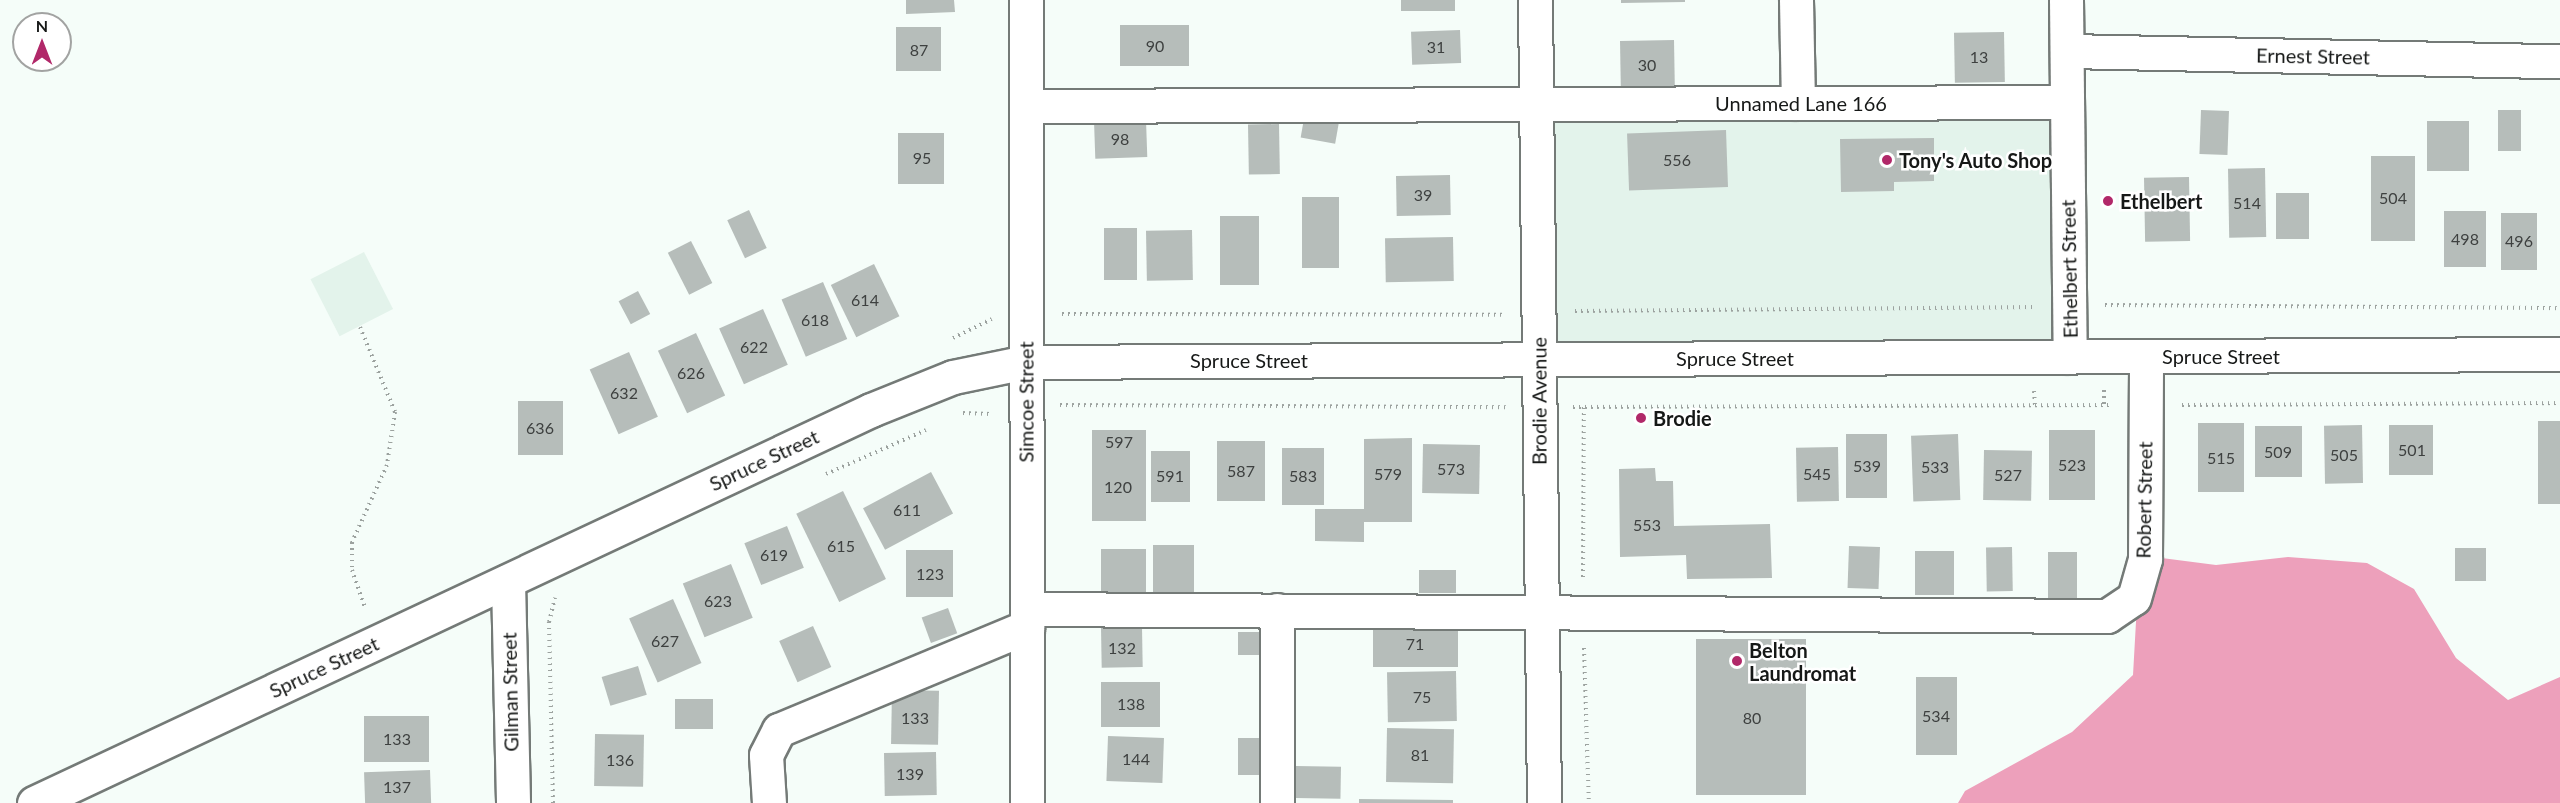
<!DOCTYPE html>
<html>
<head>
<meta charset="utf-8">
<style>
  body { margin:0 }
  #map { position:relative; width:2560px; height:803px; overflow:hidden; background:#f5fdf9; font-family:Lato,sans-serif }
  div>[style] { position:absolute }
  [style*='--x'] { left:calc(var(--x)*1px); top:calc(var(--y)*1px); width:calc(var(--w)*1px); rotate:calc(var(--a)*1deg) }
  .built>* { inset:0; background:#e3f3eb; transform-origin:0 0 }
  .forest>* { inset:0; background:#eda0bb }
  .building>* { inset:0; background:#b6bdba; transform-origin:0 0 }
  .path>* { height:4px; margin-top:-2px; transform-origin:0; background:repeating-linear-gradient(90deg,#9ca29f 0 1.5px,transparent 0 6px) }
  .roads { filter:drop-shadow(2px 0 #747a77) drop-shadow(-2px 0 #747a77) drop-shadow(0 2px #747a77) drop-shadow(0 -2px #747a77) }
  .minor>* { height:33px; margin:-16.5px; padding:0 16.5px; transform-origin:16.5px; border-radius:16.5px; background:#fff }
  .dots>* { width:16px; height:16px; translate:-50% -50%; box-sizing:border-box; border:3px solid #fff; border-radius:50% }
  span { translate:-50% -50%; white-space:nowrap; text-align:center; line-height:1.15; -webkit-text-stroke:5px #fff; paint-order:stroke }
  .number-label { font-size:16px; color:#3e4140 }
  .number-label span { -webkit-text-stroke-width:0 }
  .street-label { font-size:20px; color:#161817 }
  .poi-label { font-size:20px; color:#161817; font-weight:700 }
  .left { translate:0 -50%; text-align:left }
  .north { position:absolute; left:12px; top:12px; width:60px; height:60px; box-sizing:border-box; background:#fff; border:2px solid #a2a3a2; border-radius:50%; rotate:0deg; font-size:16px; font-weight:700; line-height:24px; text-align:center; color:#161817 }
  .north::after { content:''; display:block; margin:auto; width:21px; height:27px; background:#b12869; clip-path:polygon(50% 0,100% 100%,50% 72%,0 100%) }
</style>
</head>
<body>
<div id="map">
  <div class="built">
    <div style="left:2064px;top:105px;width:248px;height:527px;rotate:89deg"></div>
    <div style="left:364px;top:252px;width:64px;height:60px;rotate:63deg"></div>
  </div>
  <div class="forest">
    <div style="clip-path:polygon(2154px 557px,2216px 565px,2288px 557px,2367px 563px,2414px 589px,2456px 658px,2508px 700px,2560px 677px,2560px 803px,1958px 803px,1965px 791px,2072px 732px,2133px 675px,2137px 604px)"></div>
  </div>
  <div class="building">
    <div style="clip-path:polygon(906px 0,954px 0,955px 12px,906px 14px)"></div>
    <div style="left:1401px;top:0;width:54px;height:11px"></div>
    <div style="clip-path:polygon(1621px 0,1685px 0,1685px 2px,1621px 3px)"></div>
    <div style="left:1189px;top:25px;width:41px;height:69px;rotate:90deg"></div>
    <div style="left:941px;top:27px;width:44px;height:45px;rotate:90deg"></div>
    <div style="left:1460px;top:30px;width:33px;height:49px;rotate:88deg"></div>
    <div style="left:2004px;top:32px;width:50px;height:50px;rotate:89deg"></div>
    <div style="left:1674px;top:40px;width:49px;height:54px;rotate:89deg"></div>
    <div style="left:2201px;top:110px;width:28px;height:44px;rotate:2deg"></div>
    <div style="left:2498px;top:110px;width:23px;height:41px"></div>
    <div style="left:1305px;top:113px;width:35px;height:25px;rotate:10deg"></div>
    <div style="left:1146px;top:120px;width:37px;height:52px;rotate:88deg"></div>
    <div style="left:2469px;top:121px;width:50px;height:42px;rotate:90deg"></div>
    <div style="left:1279px;top:124px;width:50px;height:31px;rotate:89deg"></div>
    <div style="left:1726px;top:130px;width:57px;height:99px;rotate:88deg"></div>
    <div style="left:898px;top:133px;width:46px;height:51px"></div>
    <div style="clip-path:polygon(1934px 138px,1934px 181px,1894px 182px,1894px 191px,1841px 192px,1840px 139px)"></div>
    <div style="left:2371px;top:156px;width:44px;height:85px"></div>
    <div style="left:2265px;top:168px;width:69px;height:37px;rotate:89deg"></div>
    <div style="left:1450px;top:175px;width:40px;height:54px;rotate:89deg"></div>
    <div style="left:2189px;top:177px;width:64px;height:45px;rotate:89deg"></div>
    <div style="left:2276px;top:193px;width:33px;height:46px"></div>
    <div style="left:1302px;top:197px;width:37px;height:71px"></div>
    <div style="left:749px;top:210px;width:42px;height:24px;rotate:65deg"></div>
    <div style="left:2444px;top:211px;width:42px;height:56px"></div>
    <div style="left:2501px;top:213px;width:36px;height:57px"></div>
    <div style="left:1220px;top:216px;width:39px;height:69px"></div>
    <div style="left:1137px;top:228px;width:52px;height:33px;rotate:90deg"></div>
    <div style="left:1192px;top:230px;width:50px;height:46px;rotate:89deg"></div>
    <div style="left:1453px;top:237px;width:44px;height:68px;rotate:89deg"></div>
    <div style="left:691px;top:241px;width:47px;height:26px;rotate:63deg"></div>
    <div style="left:874px;top:264px;width:58px;height:48px;rotate:64deg"></div>
    <div style="left:823px;top:282px;width:62px;height:45px;rotate:67deg"></div>
    <div style="left:638px;top:291px;width:26px;height:22px;rotate:62deg"></div>
    <div style="left:763px;top:309px;width:61px;height:48px;rotate:66deg"></div>
    <div style="left:696px;top:333px;width:69px;height:42px;rotate:65deg"></div>
    <div style="left:629px;top:352px;width:71px;height:43px;rotate:66deg"></div>
    <div style="left:518px;top:401px;width:45px;height:54px"></div>
    <div style="left:2538px;top:421px;width:22px;height:83px"></div>
    <div style="left:2198px;top:423px;width:46px;height:69px"></div>
    <div style="left:2362px;top:425px;width:58px;height:38px;rotate:89deg"></div>
    <div style="left:2389px;top:425px;width:44px;height:50px"></div>
    <div style="left:2255px;top:426px;width:47px;height:51px"></div>
    <div style="left:1092px;top:430px;width:54px;height:91px"></div>
    <div style="left:2049px;top:430px;width:46px;height:70px"></div>
    <div style="left:1846px;top:434px;width:41px;height:64px"></div>
    <div style="left:1958px;top:434px;width:66px;height:47px;rotate:88deg"></div>
    <div style="clip-path:polygon(1412px 438px,1412px 522px,1364px 522px,1364px 542px,1315px 541px,1315px 509px,1364px 509px,1364px 439px)"></div>
    <div style="left:1217px;top:441px;width:48px;height:60px"></div>
    <div style="left:1423px;top:444px;width:57px;height:49px;rotate:1deg"></div>
    <div style="left:1838px;top:447px;width:54px;height:42px;rotate:89deg"></div>
    <div style="left:1282px;top:448px;width:42px;height:57px"></div>
    <div style="left:1984px;top:450px;width:48px;height:50px;rotate:1deg"></div>
    <div style="left:1151px;top:451px;width:39px;height:51px"></div>
    <div style="clip-path:polygon(1655px 468px,1656px 481px,1673px 481px,1674px 526px,1770px 524px,1772px 578px,1687px 579px,1686px 555px,1620px 557px,1619px 469px)"></div>
    <div style="left:931px;top:472px;width:47px;height:77px;rotate:62deg"></div>
    <div style="left:843px;top:491px;width:98px;height:52px;rotate:64deg"></div>
    <div style="left:787px;top:526px;width:45px;height:46px;rotate:68deg"></div>
    <div style="left:1153px;top:545px;width:41px;height:54px"></div>
    <div style="left:1849px;top:546px;width:31px;height:42px;rotate:2deg"></div>
    <div style="left:2012px;top:547px;width:44px;height:26px;rotate:89deg"></div>
    <div style="left:2486px;top:548px;width:33px;height:31px;rotate:90deg"></div>
    <div style="left:1101px;top:549px;width:45px;height:49px"></div>
    <div style="left:906px;top:550px;width:47px;height:47px"></div>
    <div style="left:1915px;top:551px;width:39px;height:44px"></div>
    <div style="left:2048px;top:552px;width:29px;height:47px"></div>
    <div style="left:731px;top:564px;width:58px;height:52px;rotate:68deg"></div>
    <div style="left:1419px;top:570px;width:37px;height:23px"></div>
    <div style="left:673px;top:599px;width:70px;height:48px;rotate:66deg"></div>
    <div style="left:948px;top:608px;width:27px;height:28px;rotate:70deg"></div>
    <div style="left:1373px;top:621px;width:85px;height:46px"></div>
    <div style="left:813px;top:626px;width:45px;height:37px;rotate:66deg"></div>
    <div style="left:1142px;top:627px;width:40px;height:41px;rotate:89deg"></div>
    <div style="left:1261px;top:632px;width:23px;height:23px;rotate:90deg"></div>
    <div style="left:1806px;top:639px;width:156px;height:110px;rotate:90deg"></div>
    <div style="left:638px;top:666px;width:30px;height:38px;rotate:73deg"></div>
    <div style="left:1456px;top:671px;width:50px;height:69px;rotate:89deg"></div>
    <div style="left:1916px;top:677px;width:41px;height:78px"></div>
    <div style="left:1101px;top:682px;width:59px;height:45px"></div>
    <div style="left:892px;top:690px;width:47px;height:54px;rotate:1deg"></div>
    <div style="left:675px;top:699px;width:38px;height:30px"></div>
    <div style="left:364px;top:716px;width:65px;height:46px"></div>
    <div style="left:1387px;top:728px;width:67px;height:54px;rotate:1deg"></div>
    <div style="left:595px;top:734px;width:49px;height:52px;rotate:1deg"></div>
    <div style="left:1108px;top:736px;width:56px;height:45px;rotate:2deg"></div>
    <div style="left:1238px;top:738px;width:27px;height:37px"></div>
    <div style="left:936px;top:752px;width:43px;height:52px;rotate:89deg"></div>
    <div style="left:1296px;top:766px;width:45px;height:32px;rotate:1deg"></div>
    <div style="left:430px;top:770px;width:33px;height:66px;rotate:88deg"></div>
    <div style="clip-path:polygon(1359px 799px,1453px 800px,1453px 803px,1359px 803px)"></div>
  </div>
  <div class="path">
    <div style="--x:2105;--y:305;--w:455;--a:0.4"></div>
    <div style="--x:1575;--y:311;--w:460;--a:-0.5"></div>
    <div style="--x:1062;--y:314;--w:442;--a:0.1"></div>
    <div style="--x:360;--y:327;--w:92;--a:67.6"></div>
    <div style="--x:395;--y:412;--w:54;--a:98.6"></div>
    <div style="--x:387;--y:465;--w:85;--a:114.4"></div>
    <div style="--x:352;--y:542;--w:28;--a:90"></div>
    <div style="--x:352;--y:570;--w:39;--a:71"></div>
    <div style="--x:953;--y:338;--w:43;--a:-26"></div>
    <div style="--x:2104;--y:390;--w:15;--a:90"></div>
    <div style="--x:2034;--y:391;--w:14;--a:86"></div>
    <div style="--x:1060;--y:405;--w:446;--a:0.3"></div>
    <div style="--x:2182;--y:405;--w:378;--a:-0.3"></div>
    <div style="--x:1573;--y:407;--w:539;--a:-0.21"></div>
    <div style="--x:963;--y:413;--w:28;--a:2"></div>
    <div style="--x:826;--y:474;--w:109;--a:-23.7"></div>
    <div style="--x:1583;--y:577;--w:170;--a:-89.7"></div>
    <div style="--x:1584;--y:648;--w:155;--a:88.2"></div>
    <div style="--x:553;--y:803;--w:181;--a:-91.3"></div>
    <div style="--x:549;--y:622;--w:25;--a:-76"></div>
  </div>
  <div class="roads">
    <div class="minor">
      <div style="--x:1026;--y:0;--w:803;--a:89.93"></div>
      <div style="--x:1535;--y:0;--w:803;--a:89.36"></div>
      <div style="--x:1796;--y:0;--w:103;--a:88.9"></div>
      <div style="--x:2066;--y:0;--w:357;--a:89.4"></div>
      <div style="--x:2067;--y:51;--w:493;--a:1.2"></div>
      <div style="--x:1026;--y:106;--w:1041;--a:-0.22"></div>
      <div style="--x:508;--y:581;--w:222;--a:88.7"></div>
      <div style="--x:1027;--y:609;--w:1080;--a:0.37"></div>
      <div style="--x:2107;--y:616;--w:32;--a:-34"></div>
      <div style="--x:2134;--y:598;--w:41;--a:-74.2"></div>
      <div style="--x:2145;--y:559;--w:203;--a:-89.7"></div>
      <div style="--x:1277;--y:610;--w:193;--a:90"></div>
      <div style="--x:34;--y:803;--w:925;--a:-25.15"></div>
      <div style="--x:871;--y:410;--w:88;--a:-21.9"></div>
      <div style="--x:953;--y:377;--w:75;--a:-11.6"></div>
      <div style="--x:1026;--y:362;--w:1534;--a:-0.3"></div>
      <div style="--x:769;--y:803;--w:48;--a:-93.6"></div>
      <div style="--x:766;--y:755;--w:28;--a:-63"></div>
      <div style="--x:779;--y:730;--w:269;--a:-22.6"></div>
    </div>
  </div>
  <div class="dots">
    <div style="left:1887px;top:160px;background:#b12869"></div>
    <div style="left:2108px;top:201px;background:#b12869"></div>
    <div style="left:1641px;top:418px;background:#b12869"></div>
    <div style="left:1737px;top:661px;background:#b12869"></div>
  </div>
  <div class="number-label">
    <span style="left:1155px;top:46px">90</span>
    <span style="left:1436px;top:47px">31</span>
    <span style="left:919px;top:50px">87</span>
    <span style="left:1979px;top:57px">13</span>
    <span style="left:1647px;top:65px">30</span>
    <span style="left:1120px;top:139px">98</span>
    <span style="left:922px;top:158px">95</span>
    <span style="left:1677px;top:160px">556</span>
    <span style="left:1423px;top:195px">39</span>
    <span style="left:2393px;top:198px">504</span>
    <span style="left:2247px;top:203px">514</span>
    <span style="left:2465px;top:239px">498</span>
    <span style="left:2519px;top:241px">496</span>
    <span style="left:865px;top:300px">614</span>
    <span style="left:815px;top:320px">618</span>
    <span style="left:754px;top:347px">622</span>
    <span style="left:691px;top:373px">626</span>
    <span style="left:624px;top:393px">632</span>
    <span style="left:540px;top:428px">636</span>
    <span style="left:1119px;top:442px">597</span>
    <span style="left:2412px;top:450px">501</span>
    <span style="left:2278px;top:452px">509</span>
    <span style="left:2344px;top:455px">505</span>
    <span style="left:2221px;top:458px">515</span>
    <span style="left:2072px;top:465px">523</span>
    <span style="left:1867px;top:466px">539</span>
    <span style="left:1935px;top:467px">533</span>
    <span style="left:1451px;top:469px">573</span>
    <span style="left:1241px;top:471px">587</span>
    <span style="left:1388px;top:474px">579</span>
    <span style="left:1817px;top:474px">545</span>
    <span style="left:2008px;top:475px">527</span>
    <span style="left:1170px;top:476px">591</span>
    <span style="left:1303px;top:476px">583</span>
    <span style="left:1118px;top:487px">120</span>
    <span style="left:907px;top:510px">611</span>
    <span style="left:1647px;top:525px">553</span>
    <span style="left:841px;top:546px">615</span>
    <span style="left:774px;top:555px">619</span>
    <span style="left:930px;top:574px">123</span>
    <span style="left:718px;top:601px">623</span>
    <span style="left:665px;top:641px">627</span>
    <span style="left:1415px;top:644px">71</span>
    <span style="left:1122px;top:648px">132</span>
    <span style="left:1422px;top:697px">75</span>
    <span style="left:1131px;top:704px">138</span>
    <span style="left:1936px;top:716px">534</span>
    <span style="left:915px;top:718px">133</span>
    <span style="left:1752px;top:718px">80</span>
    <span style="left:397px;top:739px">133</span>
    <span style="left:1420px;top:755px">81</span>
    <span style="left:1136px;top:759px">144</span>
    <span style="left:620px;top:760px">136</span>
    <span style="left:910px;top:774px">139</span>
    <span style="left:397px;top:787px">137</span>
  </div>
  <div class="street-label">
    <span style="left:2313px;top:56px;rotate:1deg">Ernest Street</span>
    <span style="left:1801px;top:103px">Unnamed Lane 166</span>
    <span style="left:2069px;top:269px;rotate:-91deg">Ethelbert Street</span>
    <span style="left:2221px;top:356px">Spruce Street</span>
    <span style="left:1735px;top:358px">Spruce Street</span>
    <span style="left:1249px;top:360px">Spruce Street</span>
    <span style="left:1539px;top:401px;rotate:-90deg">Brodie Avenue</span>
    <span style="left:1026px;top:402px;rotate:-90deg">Simcoe Street</span>
    <span style="left:764px;top:460px;rotate:-25deg">Spruce Street</span>
    <span style="left:2144px;top:500px;rotate:-89deg">Robert Street</span>
    <span style="left:324px;top:667px;rotate:-25deg">Spruce Street</span>
    <span style="left:510px;top:692px;rotate:-91deg">Gilman Street</span>
  </div>
  <div class="poi-label">
    <span class="left" style="left:1899px;top:160px">Tony's Auto Shop</span>
    <span class="left" style="left:2120px;top:201px">Ethelbert</span>
    <span class="left" style="left:1653px;top:418px">Brodie</span>
    <span class="left" style="left:1749px;top:662px">Belton<br>Laundromat</span>
  </div>
  <div class="north">N</div>
</div>
</body>
</html>
